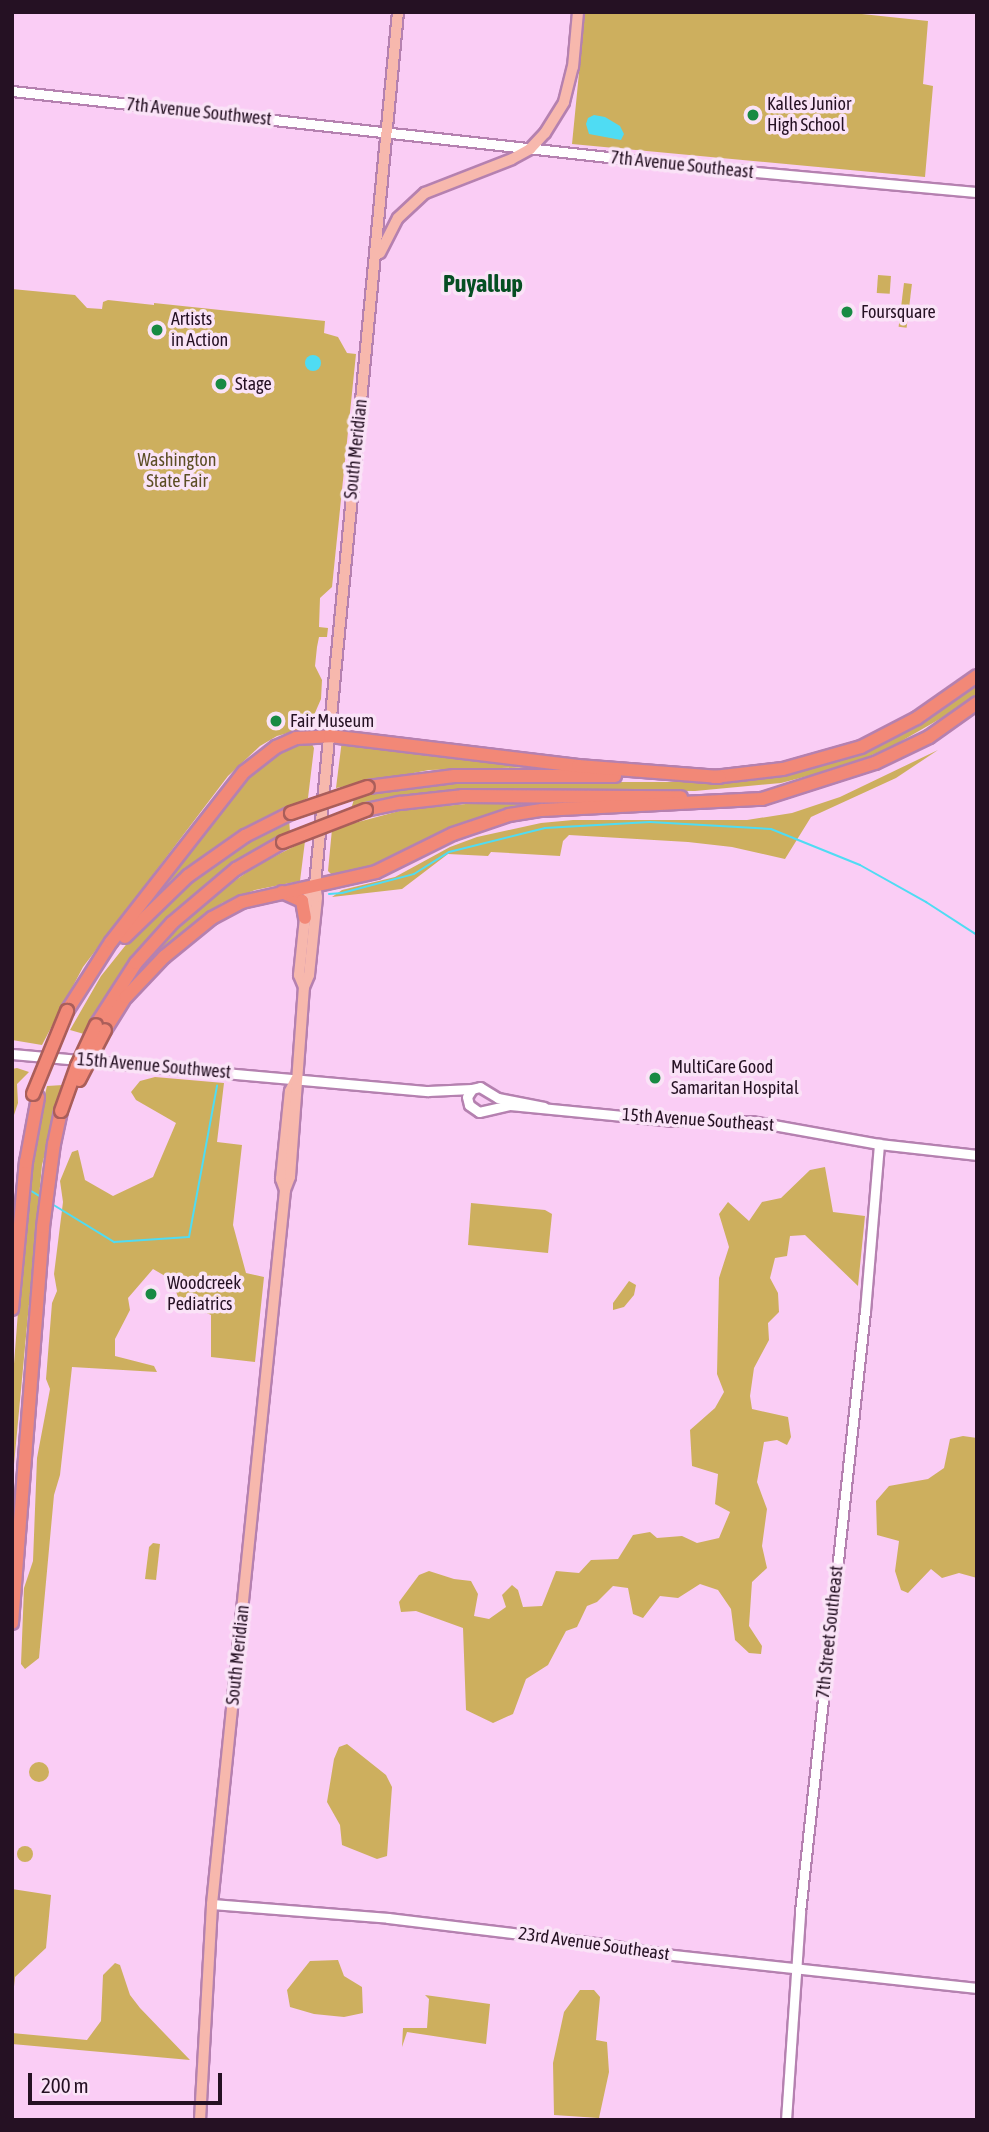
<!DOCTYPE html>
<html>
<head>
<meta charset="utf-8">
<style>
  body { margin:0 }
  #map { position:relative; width:989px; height:2132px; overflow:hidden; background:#facdf5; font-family:"Asap Condensed",sans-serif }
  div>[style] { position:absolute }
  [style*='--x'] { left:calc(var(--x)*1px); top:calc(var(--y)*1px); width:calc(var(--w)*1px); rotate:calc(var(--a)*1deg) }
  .green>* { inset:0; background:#cdaf5e; transform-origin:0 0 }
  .round { border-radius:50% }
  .water>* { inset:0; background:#4fdcf3 }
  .stream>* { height:2px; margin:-1px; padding:0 1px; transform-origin:1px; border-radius:1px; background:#4fdcf3 }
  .roads { filter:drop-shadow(2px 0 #b581b0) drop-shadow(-2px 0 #b581b0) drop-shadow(0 2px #b581b0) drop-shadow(0 -2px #b581b0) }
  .tertiary>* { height:9px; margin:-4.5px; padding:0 4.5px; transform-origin:4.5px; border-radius:4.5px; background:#fff }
  .primary>* { height:10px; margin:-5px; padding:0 5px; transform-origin:5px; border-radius:5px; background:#f7b8ad }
  .motorway>* { height:12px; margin:-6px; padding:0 6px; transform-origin:6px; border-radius:6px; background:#f28877 }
  .bridges { filter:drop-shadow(2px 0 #aa5e5a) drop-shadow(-2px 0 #aa5e5a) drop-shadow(0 2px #aa5e5a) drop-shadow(0 -2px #aa5e5a) }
  .motorway-bridge>* { height:12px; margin:-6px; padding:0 6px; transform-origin:6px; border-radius:6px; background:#f28877 }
  .dots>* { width:19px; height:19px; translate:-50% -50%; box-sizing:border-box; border:4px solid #fae3f7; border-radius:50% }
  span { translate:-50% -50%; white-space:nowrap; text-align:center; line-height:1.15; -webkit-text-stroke:7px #fae3f7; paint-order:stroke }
  .poi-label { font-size:18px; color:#251123 }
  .left { translate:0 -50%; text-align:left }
  .street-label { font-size:18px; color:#251123 }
  .park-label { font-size:18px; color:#5c4e25 }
  .district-label { font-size:24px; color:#054f22; font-weight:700 }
  .frame { position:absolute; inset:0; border:14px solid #251123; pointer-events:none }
  .scale { position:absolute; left:28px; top:2073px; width:194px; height:32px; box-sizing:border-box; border:4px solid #251123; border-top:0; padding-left:9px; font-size:21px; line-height:24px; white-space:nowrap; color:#251123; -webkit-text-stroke:5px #fae3f7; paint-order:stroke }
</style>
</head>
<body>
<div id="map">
  <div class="green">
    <div style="clip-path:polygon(585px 12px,843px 12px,928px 21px,923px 84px,933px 86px,925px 177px,572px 144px)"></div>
    <div style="left:878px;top:275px;width:13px;height:18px;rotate:4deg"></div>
    <div style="left:904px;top:283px;width:8px;height:44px;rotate:7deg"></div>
    <div style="clip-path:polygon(12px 289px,75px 295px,87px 308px,102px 309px,103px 302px,108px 300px,154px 305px,154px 303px,325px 321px,324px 333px,338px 337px,347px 353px,356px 354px,332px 587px,320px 598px,319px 627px,328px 628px,327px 637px,319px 637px,317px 647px,315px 666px,322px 680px,321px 699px,311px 722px,307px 728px,277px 736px,260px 746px,228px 776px,83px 967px,42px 1045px,12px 1040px)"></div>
    <div style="clip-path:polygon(977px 684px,977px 694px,959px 708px,891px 747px,846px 766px,781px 783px,695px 791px,470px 789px,396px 797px,351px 809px,355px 796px,457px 782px,723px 782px,786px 773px,872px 748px,929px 718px)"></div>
    <div style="clip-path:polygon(342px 740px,543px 767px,429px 770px,336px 788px)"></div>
    <div style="clip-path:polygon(311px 742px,314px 748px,308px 798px,239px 830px,183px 870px,143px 905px,259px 762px,293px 745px)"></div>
    <div style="clip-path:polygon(938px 750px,896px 778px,811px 817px,785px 859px,732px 847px,688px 842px,569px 835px,563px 841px,560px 856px,491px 852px,488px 856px,448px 854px,402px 889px,332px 897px,342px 890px,395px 877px,450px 847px,477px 837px,541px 823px,573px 820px,747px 820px,792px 813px,840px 797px)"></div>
    <div style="clip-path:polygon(476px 803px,559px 805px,473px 820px,364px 871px,334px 877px,328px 871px,332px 829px,403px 810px)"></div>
    <div style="clip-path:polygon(289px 819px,290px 832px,236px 861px,179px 907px,130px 960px,84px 1034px,70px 1030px,101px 976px,137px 931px,182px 887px,247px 842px)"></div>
    <div style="clip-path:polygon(305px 841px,300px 881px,255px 890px,222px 903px,186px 930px,131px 981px,166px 939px,206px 901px,257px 865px)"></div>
    <div style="clip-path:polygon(17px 1068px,29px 1072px,17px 1084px,18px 1103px,12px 1121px,12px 1069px)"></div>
    <div style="clip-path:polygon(155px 1077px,224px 1083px,217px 1142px,242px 1145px,233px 1225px,246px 1273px,264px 1277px,255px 1362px,211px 1357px,211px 1315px,179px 1300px,172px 1280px,153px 1269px,128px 1298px,130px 1310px,115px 1339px,115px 1356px,154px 1366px,157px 1372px,72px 1367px,60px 1475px,54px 1495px,39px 1658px,25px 1669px,21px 1664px,24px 1588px,33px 1561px,37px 1458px,50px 1389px,46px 1379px,52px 1303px,57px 1291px,54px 1274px,63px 1202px,60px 1181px,72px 1152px,78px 1150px,85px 1180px,113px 1196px,153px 1177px,176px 1123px,136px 1100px,131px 1092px,140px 1081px)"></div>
    <div style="clip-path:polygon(63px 1085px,42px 1165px,12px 1486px,12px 1390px,28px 1181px,35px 1134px,47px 1086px)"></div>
    <div style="clip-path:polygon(825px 1167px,833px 1212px,865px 1216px,858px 1286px,805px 1235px,790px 1236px,787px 1256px,775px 1258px,770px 1278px,778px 1293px,779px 1312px,768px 1323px,769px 1340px,754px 1368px,750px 1396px,752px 1409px,788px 1417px,791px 1437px,787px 1445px,777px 1440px,764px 1442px,757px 1482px,767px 1509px,762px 1546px,767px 1568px,752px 1582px,749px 1626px,762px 1646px,761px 1654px,749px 1653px,735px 1640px,731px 1609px,718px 1590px,700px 1584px,678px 1598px,660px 1596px,643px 1618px,633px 1614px,628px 1588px,613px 1586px,597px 1602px,587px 1606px,577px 1627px,566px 1631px,548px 1665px,526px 1679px,513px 1714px,493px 1723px,466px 1710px,463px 1628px,416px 1611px,401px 1612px,399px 1602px,419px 1575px,429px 1571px,454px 1579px,471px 1581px,478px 1594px,474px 1616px,489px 1619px,506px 1607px,502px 1595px,512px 1585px,518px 1590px,523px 1607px,542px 1606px,556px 1571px,579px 1573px,591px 1560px,618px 1559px,633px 1535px,650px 1532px,657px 1538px,682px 1536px,697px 1543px,719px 1538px,730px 1512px,715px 1504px,718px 1474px,692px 1466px,690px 1430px,715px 1408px,724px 1392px,717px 1374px,719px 1278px,729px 1247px,719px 1214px,728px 1202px,749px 1221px,762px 1202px,781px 1198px,810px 1170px)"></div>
    <div style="clip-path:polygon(471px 1203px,545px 1210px,552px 1214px,548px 1253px,468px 1245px)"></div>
    <div style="clip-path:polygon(629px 1281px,636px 1285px,634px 1295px,624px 1307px,613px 1310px,613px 1303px)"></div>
    <div style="clip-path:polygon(963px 1436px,977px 1438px,977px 1578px,959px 1573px,942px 1578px,931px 1569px,908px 1593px,901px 1590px,895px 1571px,899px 1541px,877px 1535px,876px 1501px,889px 1486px,928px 1479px,944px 1468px,950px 1439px)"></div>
    <div style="clip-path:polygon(153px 1543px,160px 1544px,156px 1580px,145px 1579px,149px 1547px)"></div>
    <div style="clip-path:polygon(347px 1744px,386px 1775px,392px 1787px,387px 1856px,377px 1859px,342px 1845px,340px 1825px,327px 1802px,334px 1759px,339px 1747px)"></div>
    <div class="round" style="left:29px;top:1762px;width:20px;height:20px"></div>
    <div class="round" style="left:17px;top:1846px;width:16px;height:16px"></div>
    <div style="clip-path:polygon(12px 1889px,51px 1895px,46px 1948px,15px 1977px,12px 2006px)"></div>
    <div style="clip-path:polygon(338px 1960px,344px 1976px,362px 1987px,363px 2013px,344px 2017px,314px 2014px,290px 2007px,287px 1990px,310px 1961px)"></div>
    <div style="clip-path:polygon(115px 1963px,120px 1965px,130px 1995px,140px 2008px,190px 2060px,12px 2044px,12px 2033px,87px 2040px,101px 2021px,103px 1975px)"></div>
    <div style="clip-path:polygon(580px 1990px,594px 1990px,600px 1997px,596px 2040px,607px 2042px,609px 2072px,599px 2118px,554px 2115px,553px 2063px,564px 2012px)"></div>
    <div style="clip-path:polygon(425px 1995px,490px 2004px,486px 2044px,407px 2032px,402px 2047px,403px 2028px,427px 2028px,429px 1999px)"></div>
  </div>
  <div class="water">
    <div style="clip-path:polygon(594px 115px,605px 117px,620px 126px,624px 134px,621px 140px,589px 134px,586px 124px,588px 118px)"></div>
    <div class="round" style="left:305px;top:355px;width:16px;height:16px"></div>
  </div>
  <div class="stream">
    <div style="--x:329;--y:894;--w:13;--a:-4"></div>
    <div style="--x:342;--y:893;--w:74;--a:-14.8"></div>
    <div style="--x:414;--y:874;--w:41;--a:-32.2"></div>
    <div style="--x:449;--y:852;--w:99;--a:-14"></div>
    <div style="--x:545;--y:828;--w:105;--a:-3.3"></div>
    <div style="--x:650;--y:822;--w:121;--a:3.3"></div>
    <div style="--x:771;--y:829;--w:96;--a:22"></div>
    <div style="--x:860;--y:865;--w:76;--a:29.3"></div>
    <div style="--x:926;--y:902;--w:61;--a:32.9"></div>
    <div style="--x:28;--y:1189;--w:15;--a:32"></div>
    <div style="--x:52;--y:1204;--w:73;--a:31.5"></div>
    <div style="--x:114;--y:1242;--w:75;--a:-3.8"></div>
    <div style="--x:189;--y:1237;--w:154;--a:-79.5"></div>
  </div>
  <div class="roads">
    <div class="tertiary">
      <div style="--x:12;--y:91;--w:681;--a:6.32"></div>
      <div style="--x:689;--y:166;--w:289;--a:5.2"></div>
      <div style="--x:12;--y:1054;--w:418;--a:5.1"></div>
      <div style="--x:428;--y:1091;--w:44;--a:-2.6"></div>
      <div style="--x:544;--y:1107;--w:47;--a:-168.9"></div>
      <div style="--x:498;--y:1098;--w:21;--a:-149"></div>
      <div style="--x:480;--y:1087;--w:8;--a:166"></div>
      <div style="--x:472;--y:1089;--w:9;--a:122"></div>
      <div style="--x:467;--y:1097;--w:8;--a:76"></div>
      <div style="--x:469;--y:1105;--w:12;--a:35"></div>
      <div style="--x:479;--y:1112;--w:32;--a:-13"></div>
      <div style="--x:510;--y:1105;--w:165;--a:5.6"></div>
      <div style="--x:674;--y:1121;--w:77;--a:0"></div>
      <div style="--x:751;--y:1121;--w:130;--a:10.2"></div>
      <div style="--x:879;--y:1144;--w:99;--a:6.4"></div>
      <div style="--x:212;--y:1904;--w:177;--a:4.5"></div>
      <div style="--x:388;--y:1918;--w:217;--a:6.9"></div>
      <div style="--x:603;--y:1944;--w:62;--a:9.3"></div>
      <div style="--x:664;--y:1954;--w:315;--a:6.2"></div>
      <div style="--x:786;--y:2120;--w:208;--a:-86.1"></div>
      <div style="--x:800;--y:1912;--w:605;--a:-83.83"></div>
      <div style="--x:865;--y:1311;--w:168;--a:-85.2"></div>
    </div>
    <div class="primary">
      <div style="--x:380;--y:253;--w:39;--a:-63"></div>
      <div style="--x:398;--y:218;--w:37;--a:-43"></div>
      <div style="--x:425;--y:193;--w:93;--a:-21.3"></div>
      <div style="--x:512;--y:159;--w:21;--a:-29"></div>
      <div style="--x:530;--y:149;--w:22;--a:-47"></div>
      <div style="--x:545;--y:133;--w:36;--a:-58"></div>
      <div style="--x:564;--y:102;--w:36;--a:-76"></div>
      <div style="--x:573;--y:67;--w:55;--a:-84.8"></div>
      <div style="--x:304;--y:987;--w:13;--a:-113"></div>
      <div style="--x:299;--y:975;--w:57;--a:-84"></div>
      <div style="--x:305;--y:918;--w:21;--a:-82"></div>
      <div style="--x:308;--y:897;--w:14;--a:-60"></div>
      <div style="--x:285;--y:1190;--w:12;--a:-110"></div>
      <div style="--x:281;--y:1179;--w:88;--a:-84.2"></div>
      <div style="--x:290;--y:1091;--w:13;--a:-63"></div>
      <div style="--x:200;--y:2120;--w:216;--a:-86.8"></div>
      <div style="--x:212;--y:1904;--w:718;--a:-84.16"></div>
      <div style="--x:285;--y:1190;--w:14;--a:-69"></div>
      <div style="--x:290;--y:1177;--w:191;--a:-85.8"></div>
      <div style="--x:304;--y:987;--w:13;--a:-67"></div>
      <div style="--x:309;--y:975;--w:78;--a:-84.1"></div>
      <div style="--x:317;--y:897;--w:12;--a:-99"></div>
      <div style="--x:315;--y:885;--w:877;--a:-84.57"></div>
    </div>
    <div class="motorway">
      <div style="--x:714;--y:777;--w:69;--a:-6.6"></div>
      <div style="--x:783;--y:769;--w:81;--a:-15.8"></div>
      <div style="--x:861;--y:747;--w:63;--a:-27.4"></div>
      <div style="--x:917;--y:718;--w:73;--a:-35"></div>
      <div style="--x:368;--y:787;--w:87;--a:-7.3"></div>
      <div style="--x:454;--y:776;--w:161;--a:0"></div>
      <div style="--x:366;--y:810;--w:35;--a:-12"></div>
      <div style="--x:400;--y:803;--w:62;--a:-6.4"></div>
      <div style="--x:462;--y:796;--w:219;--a:0.3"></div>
      <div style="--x:282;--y:892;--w:22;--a:24"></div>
      <div style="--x:302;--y:901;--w:17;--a:80"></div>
      <div style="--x:125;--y:937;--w:88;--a:-44.1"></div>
      <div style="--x:188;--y:876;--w:70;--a:-35.1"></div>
      <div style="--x:245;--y:836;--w:51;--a:-26.6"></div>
      <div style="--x:67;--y:1011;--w:82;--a:-57.5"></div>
      <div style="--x:111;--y:942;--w:216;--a:-52"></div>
      <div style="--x:244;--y:772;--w:41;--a:-38"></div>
      <div style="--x:276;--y:747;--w:22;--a:-24"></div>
      <div style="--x:296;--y:738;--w:34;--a:-3"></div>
      <div style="--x:330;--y:736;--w:250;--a:6.9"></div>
      <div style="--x:578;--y:766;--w:142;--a:4.4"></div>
      <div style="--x:96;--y:1025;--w:74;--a:-57.2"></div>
      <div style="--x:136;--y:963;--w:54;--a:-48"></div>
      <div style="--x:172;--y:923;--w:84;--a:-40.2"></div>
      <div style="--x:236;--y:869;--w:54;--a:-29.9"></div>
      <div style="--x:105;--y:1030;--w:39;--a:-58"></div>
      <div style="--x:126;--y:997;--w:55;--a:-46.5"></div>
      <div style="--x:164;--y:957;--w:62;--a:-39.1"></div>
      <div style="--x:212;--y:918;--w:34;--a:-28"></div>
      <div style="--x:242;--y:902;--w:137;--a:-12.6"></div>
      <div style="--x:376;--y:872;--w:86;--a:-26.3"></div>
      <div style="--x:453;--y:834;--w:59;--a:-18.7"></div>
      <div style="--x:509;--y:815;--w:33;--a:-9"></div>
      <div style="--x:542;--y:810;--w:220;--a:-2.9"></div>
      <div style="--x:762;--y:799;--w:119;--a:-17.7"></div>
      <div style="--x:875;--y:763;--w:60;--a:-25.7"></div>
      <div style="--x:929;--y:737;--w:59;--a:-35.3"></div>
      <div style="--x:12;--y:1309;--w:148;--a:-84.6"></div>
      <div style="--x:26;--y:1162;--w:66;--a:-79.5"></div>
      <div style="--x:12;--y:1623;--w:397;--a:-85.5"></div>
      <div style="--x:43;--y:1227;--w:84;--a:-82.5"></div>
      <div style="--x:54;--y:1144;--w:34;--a:-78"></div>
    </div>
  </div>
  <div class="bridges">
    <div class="motorway-bridge">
      <div style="--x:291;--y:813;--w:81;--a:-18.7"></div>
      <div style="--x:283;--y:842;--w:89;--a:-21.1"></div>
      <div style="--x:79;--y:1080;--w:56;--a:-62.5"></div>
      <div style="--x:33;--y:1094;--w:90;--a:-67.7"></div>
      <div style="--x:61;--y:1111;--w:48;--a:-70.4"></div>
      <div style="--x:77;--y:1066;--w:45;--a:-65.1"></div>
    </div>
  </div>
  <div class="dots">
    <div style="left:753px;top:115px;background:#188a43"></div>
    <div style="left:847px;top:312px;background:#188a43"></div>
    <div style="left:157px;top:330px;background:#188a43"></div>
    <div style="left:221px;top:384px;background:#188a43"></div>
    <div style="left:276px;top:721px;background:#188a43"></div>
    <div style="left:655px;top:1078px;background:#188a43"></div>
    <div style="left:151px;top:1294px;background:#188a43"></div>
  </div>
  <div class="poi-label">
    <span class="left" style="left:767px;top:115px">Kalles Junior<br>High School</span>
    <span class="left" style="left:861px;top:312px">Foursquare</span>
    <span class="left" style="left:171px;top:330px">Artists<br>in Action</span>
    <span class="left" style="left:235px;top:384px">Stage</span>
    <span class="left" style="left:290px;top:721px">Fair Museum</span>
    <span class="left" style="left:671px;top:1078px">MultiCare Good<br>Samaritan Hospital</span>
    <span class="left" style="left:167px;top:1294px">Woodcreek<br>Pediatrics</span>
  </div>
  <div class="street-label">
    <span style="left:199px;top:112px;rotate:6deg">7th Avenue Southwest</span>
    <span style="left:682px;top:165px;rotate:6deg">7th Avenue Southeast</span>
    <span style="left:356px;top:449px;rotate:-84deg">South Meridian</span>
    <span style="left:154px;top:1066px;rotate:5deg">15th Avenue Southwest</span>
    <span style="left:698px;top:1120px;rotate:4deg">15th Avenue Southeast</span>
    <span style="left:830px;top:1632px;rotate:-84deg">7th Street Southeast</span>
    <span style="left:238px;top:1655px;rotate:-84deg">South Meridian</span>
    <span style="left:594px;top:1944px;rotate:8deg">23rd Avenue Southeast</span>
  </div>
  <div class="park-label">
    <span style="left:177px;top:471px">Washington<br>State Fair</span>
  </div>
  <div class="district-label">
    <span style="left:483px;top:284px">Puyallup</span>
  </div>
  <div class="frame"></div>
  <div class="scale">200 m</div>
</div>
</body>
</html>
